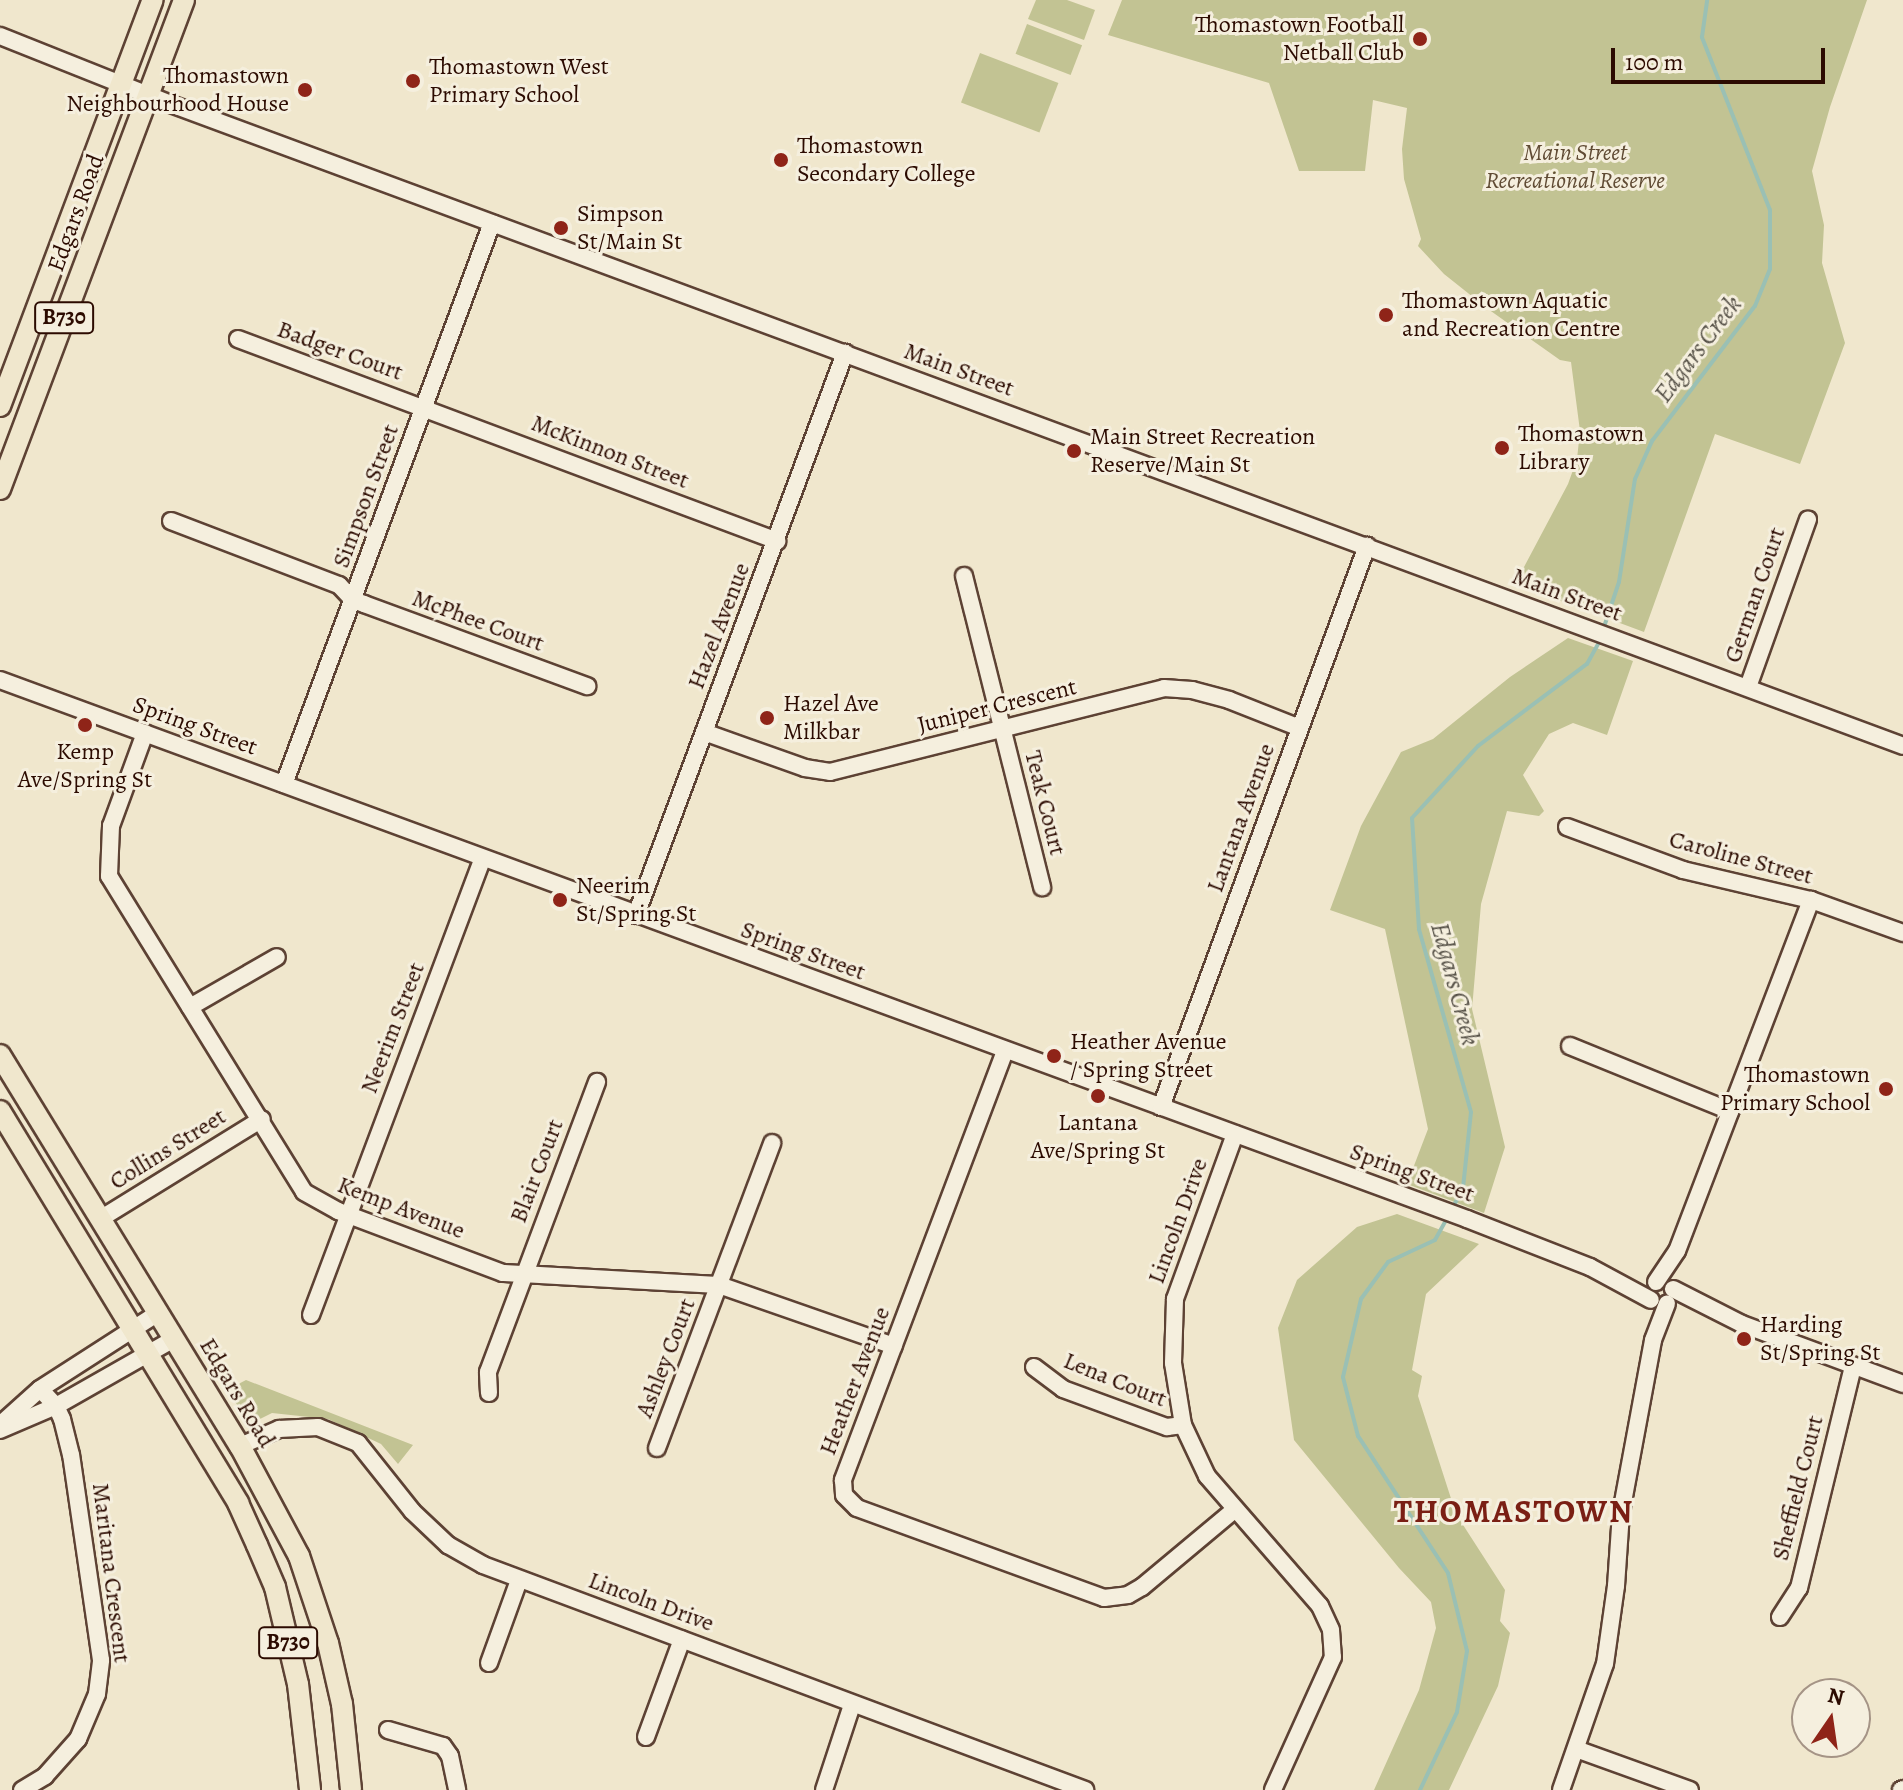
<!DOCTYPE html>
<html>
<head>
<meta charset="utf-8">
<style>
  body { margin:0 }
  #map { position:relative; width:1903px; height:1790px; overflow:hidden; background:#f0e7cd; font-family:Alegreya,serif }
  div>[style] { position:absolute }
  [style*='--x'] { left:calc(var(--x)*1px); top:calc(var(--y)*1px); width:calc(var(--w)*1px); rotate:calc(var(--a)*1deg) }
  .green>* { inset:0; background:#c2c393; transform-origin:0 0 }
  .stream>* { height:4px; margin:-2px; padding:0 2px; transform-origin:2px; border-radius:2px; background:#9ac0b4 }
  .roads { filter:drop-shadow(2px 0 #5d4234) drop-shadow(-2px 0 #5d4234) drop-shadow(0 2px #5d4234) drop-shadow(0 -2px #5d4234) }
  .minor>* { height:16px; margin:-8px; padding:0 8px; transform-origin:8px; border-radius:8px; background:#f5efde }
  .major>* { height:20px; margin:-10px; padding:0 10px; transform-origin:10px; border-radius:10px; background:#f0e7cd }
  .dots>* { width:22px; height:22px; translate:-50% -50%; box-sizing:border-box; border:4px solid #f5efde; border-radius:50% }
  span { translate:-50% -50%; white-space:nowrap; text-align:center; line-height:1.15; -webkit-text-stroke:6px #f5efde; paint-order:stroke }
  .shield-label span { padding:2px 6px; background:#f5efde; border:2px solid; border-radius:6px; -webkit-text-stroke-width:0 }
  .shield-label { font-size:22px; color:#2c0b01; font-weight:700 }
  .poi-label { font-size:24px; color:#2c0b01 }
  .right { translate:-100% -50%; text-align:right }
  .left { translate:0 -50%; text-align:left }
  .park-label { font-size:24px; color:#604b34; font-style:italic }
  .street-label { font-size:24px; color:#2c0b01 }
  .water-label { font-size:26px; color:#585349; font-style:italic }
  .district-label { font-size:32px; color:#7a1f14; font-weight:700; letter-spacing:2px }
  .north { position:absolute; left:1791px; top:1678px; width:80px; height:80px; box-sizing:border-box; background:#f5efde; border:2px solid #a59486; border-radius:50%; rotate:13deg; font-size:22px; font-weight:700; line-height:32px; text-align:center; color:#2c0b01 }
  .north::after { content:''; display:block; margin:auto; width:28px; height:36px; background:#8f2418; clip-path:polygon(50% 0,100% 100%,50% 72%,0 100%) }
  .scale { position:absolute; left:1611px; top:48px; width:214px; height:36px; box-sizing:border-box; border:4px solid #2c0b01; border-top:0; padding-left:10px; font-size:24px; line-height:28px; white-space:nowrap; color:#2c0b01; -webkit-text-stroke:6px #f5efde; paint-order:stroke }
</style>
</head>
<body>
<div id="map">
  <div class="green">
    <div style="clip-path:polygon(1036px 0,1067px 0,1095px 10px,1084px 40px,1028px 19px)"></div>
    <div style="clip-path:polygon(1122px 0,1867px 0,1830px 107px,1812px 171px,1824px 225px,1822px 263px,1845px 343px,1800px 464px,1715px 434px,1644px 632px,1515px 584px,1568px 484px,1577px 459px,1580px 431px,1571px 362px,1560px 360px,1488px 309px,1444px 274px,1418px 246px,1421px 239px,1404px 179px,1402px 149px,1407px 108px,1373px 100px,1365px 171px,1299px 171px,1269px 83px,1108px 35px)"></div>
    <div style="left:1027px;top:24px;width:59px;height:32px;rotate:21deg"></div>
    <div style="left:980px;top:53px;width:84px;height:53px;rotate:21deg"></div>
    <div style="clip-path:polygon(1568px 638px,1633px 661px,1607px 735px,1573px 723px,1549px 734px,1523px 775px,1544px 811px,1539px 816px,1507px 811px,1481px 904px,1472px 1009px,1505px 1147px,1484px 1213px,1407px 1184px,1428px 1129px,1385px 929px,1330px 910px,1361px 826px,1401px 752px,1433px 739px,1510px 677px)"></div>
    <div style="clip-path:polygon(1397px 1214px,1479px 1244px,1426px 1294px,1412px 1370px,1422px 1376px,1418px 1396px,1456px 1514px,1505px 1590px,1500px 1621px,1510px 1633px,1498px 1686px,1449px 1790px,1374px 1790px,1419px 1690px,1436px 1628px,1431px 1602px,1399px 1568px,1294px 1440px,1278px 1328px,1297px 1280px,1357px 1227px)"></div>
    <div style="clip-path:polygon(246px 1380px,413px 1445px,398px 1464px,381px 1444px,328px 1419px,272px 1413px,250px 1424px,227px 1390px)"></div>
  </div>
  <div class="stream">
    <div style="--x:1603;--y:630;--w:51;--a:-71.6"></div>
    <div style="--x:1619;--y:582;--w:104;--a:-81.2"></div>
    <div style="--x:1635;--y:479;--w:42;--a:-65.9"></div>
    <div style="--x:1652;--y:441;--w:170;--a:-52.7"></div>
    <div style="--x:1755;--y:306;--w:40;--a:-68"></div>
    <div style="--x:1770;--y:269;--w:59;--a:-90"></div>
    <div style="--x:1770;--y:210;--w:186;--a:-111.5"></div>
    <div style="--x:1702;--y:37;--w:37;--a:-82"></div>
    <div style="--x:1453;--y:1207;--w:21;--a:-62"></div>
    <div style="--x:1463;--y:1188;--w:76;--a:-84"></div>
    <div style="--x:1471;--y:1112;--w:190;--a:-105.9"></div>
    <div style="--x:1419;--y:929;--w:111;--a:-93.6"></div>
    <div style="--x:1412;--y:818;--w:98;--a:-47.5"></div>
    <div style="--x:1478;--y:746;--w:136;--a:-37"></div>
    <div style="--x:1587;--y:664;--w:29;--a:-61"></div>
    <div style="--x:1420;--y:1790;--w:86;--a:-64.6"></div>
    <div style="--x:1457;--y:1712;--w:62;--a:-80.7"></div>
    <div style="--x:1467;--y:1651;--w:80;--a:-103.7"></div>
    <div style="--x:1448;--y:1573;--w:164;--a:-123.3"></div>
    <div style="--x:1358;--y:1436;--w:61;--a:-104.3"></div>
    <div style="--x:1343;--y:1377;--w:80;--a:-77"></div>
    <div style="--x:1361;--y:1299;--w:46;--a:-53.9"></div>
    <div style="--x:1388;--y:1262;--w:52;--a:-25.1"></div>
    <div style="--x:1435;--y:1240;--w:25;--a:-61"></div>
  </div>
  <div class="roads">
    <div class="minor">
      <div style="--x:0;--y:36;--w:181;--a:21.7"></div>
      <div style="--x:168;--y:103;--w:1850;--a:20.33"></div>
      <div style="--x:238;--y:339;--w:576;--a:20.54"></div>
      <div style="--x:171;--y:521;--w:180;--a:20.9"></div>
      <div style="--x:339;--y:585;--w:21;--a:47"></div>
      <div style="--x:353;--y:600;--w:12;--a:20"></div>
      <div style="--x:364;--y:604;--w:238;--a:20.2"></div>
      <div style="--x:964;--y:576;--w:321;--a:75.9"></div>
      <div style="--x:0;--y:680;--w:1563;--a:20.17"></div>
      <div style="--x:1467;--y:1219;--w:132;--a:21.3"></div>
      <div style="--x:1590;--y:1267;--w:69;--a:28.4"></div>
      <div style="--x:1748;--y:687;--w:178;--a:-70.3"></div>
      <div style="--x:704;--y:732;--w:107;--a:19.6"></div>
      <div style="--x:805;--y:768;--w:25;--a:9"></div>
      <div style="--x:830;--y:772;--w:344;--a:-14.1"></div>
      <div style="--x:1164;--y:688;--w:28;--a:4"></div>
      <div style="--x:1192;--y:690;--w:38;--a:15"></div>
      <div style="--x:1229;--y:700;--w:76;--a:21.5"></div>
      <div style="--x:145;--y:733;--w:99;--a:110.1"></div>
      <div style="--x:111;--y:826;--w:50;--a:92.3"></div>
      <div style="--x:109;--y:876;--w:371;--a:58.3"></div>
      <div style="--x:304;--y:1192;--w:39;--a:29"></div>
      <div style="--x:338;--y:1211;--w:176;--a:20.6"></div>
      <div style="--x:503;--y:1273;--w:216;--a:3.2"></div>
      <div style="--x:719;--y:1285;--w:185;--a:19.2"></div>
      <div style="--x:284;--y:784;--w:598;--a:-69.66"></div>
      <div style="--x:1567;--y:827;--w:124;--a:20.3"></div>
      <div style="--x:1683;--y:870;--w:131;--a:13.2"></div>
      <div style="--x:1811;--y:900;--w:98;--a:19.7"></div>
      <div style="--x:636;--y:915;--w:600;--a:-69.6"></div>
      <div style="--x:190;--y:1007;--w:100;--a:-29.9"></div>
      <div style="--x:1570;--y:1046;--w:173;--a:22.1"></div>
      <div style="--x:1005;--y:1051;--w:459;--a:110.7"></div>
      <div style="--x:843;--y:1480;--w:15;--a:86"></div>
      <div style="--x:844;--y:1495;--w:18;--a:45"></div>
      <div style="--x:857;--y:1508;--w:263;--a:20"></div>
      <div style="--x:1104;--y:1598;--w:24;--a:-7"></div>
      <div style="--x:1128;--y:1595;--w:16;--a:-30"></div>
      <div style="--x:1142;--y:1587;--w:120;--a:-39.9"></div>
      <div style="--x:1161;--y:1107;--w:598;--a:-69.84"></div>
      <div style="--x:1235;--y:1134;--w:176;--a:110"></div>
      <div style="--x:1175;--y:1299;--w:64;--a:91.8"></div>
      <div style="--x:1173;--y:1363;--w:63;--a:80.8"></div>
      <div style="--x:1183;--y:1425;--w:56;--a:64.8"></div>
      <div style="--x:1207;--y:1476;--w:172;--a:49"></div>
      <div style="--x:1320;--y:1606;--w:26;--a:65"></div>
      <div style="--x:1331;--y:1630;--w:27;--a:86"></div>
      <div style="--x:1333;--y:1657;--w:146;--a:114.3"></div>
      <div style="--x:100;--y:1219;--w:190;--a:-31.7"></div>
      <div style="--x:1656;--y:1282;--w:37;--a:-56"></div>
      <div style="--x:1677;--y:1251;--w:376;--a:-69.1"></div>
      <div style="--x:1673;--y:1289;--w:77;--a:26.9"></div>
      <div style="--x:1742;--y:1324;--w:172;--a:20.4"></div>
      <div style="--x:311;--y:1315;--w:488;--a:-69.4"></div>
      <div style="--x:1034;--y:1367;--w:36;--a:37"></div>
      <div style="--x:1063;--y:1389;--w:111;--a:20.1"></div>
      <div style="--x:1167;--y:1427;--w:16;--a:-7"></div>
      <div style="--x:489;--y:1393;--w:21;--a:-93"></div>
      <div style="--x:488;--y:1372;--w:310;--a:-69.4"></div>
      <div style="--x:1;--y:1424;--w:52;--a:-41.9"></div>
      <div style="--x:40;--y:1389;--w:140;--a:-32.8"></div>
      <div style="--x:0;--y:1430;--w:61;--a:-23.2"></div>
      <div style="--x:56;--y:1406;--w:136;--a:-29.6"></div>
      <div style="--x:240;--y:1446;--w:43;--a:-23.6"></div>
      <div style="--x:279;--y:1429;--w:39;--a:-3"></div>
      <div style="--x:318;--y:1427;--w:43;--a:21.8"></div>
      <div style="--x:358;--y:1443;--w:87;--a:51.5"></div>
      <div style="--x:412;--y:1511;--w:50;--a:43.4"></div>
      <div style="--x:448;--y:1545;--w:40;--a:29.7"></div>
      <div style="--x:483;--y:1565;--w:643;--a:20.49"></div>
      <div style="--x:657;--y:1448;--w:326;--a:-69.3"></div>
      <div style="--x:1780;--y:1617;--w:35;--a:-57"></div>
      <div style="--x:1799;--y:1588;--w:228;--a:-76.3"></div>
      <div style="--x:489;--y:1663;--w:88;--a:-70.1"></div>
      <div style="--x:388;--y:1730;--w:57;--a:16.2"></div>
      <div style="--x:443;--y:1746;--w:12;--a:55"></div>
      <div style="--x:450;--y:1756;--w:35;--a:78"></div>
      <div style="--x:646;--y:1737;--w:104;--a:-69.8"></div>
      <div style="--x:1576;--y:1749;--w:121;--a:19.8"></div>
      <div style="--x:22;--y:1790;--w:27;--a:-31"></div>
      <div style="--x:45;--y:1776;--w:50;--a:-48.3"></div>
      <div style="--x:78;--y:1739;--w:49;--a:-67.1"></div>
      <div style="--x:97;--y:1694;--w:34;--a:-83"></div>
      <div style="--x:101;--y:1660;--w:207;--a:-98.3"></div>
      <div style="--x:71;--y:1455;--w:37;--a:-104"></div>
      <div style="--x:62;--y:1419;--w:14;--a:-115"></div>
      <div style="--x:56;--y:1406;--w:23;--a:-133"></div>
      <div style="--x:824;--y:1790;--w:89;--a:-71.8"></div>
      <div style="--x:1561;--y:1790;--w:133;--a:-70.8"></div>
      <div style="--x:1605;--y:1664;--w:79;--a:-82"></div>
      <div style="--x:1616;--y:1586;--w:73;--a:-86.1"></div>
      <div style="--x:1621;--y:1513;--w:176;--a:-79.5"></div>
      <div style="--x:1653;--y:1340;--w:39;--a:-69"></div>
      <div style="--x:1901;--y:1790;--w:2;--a:-27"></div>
    </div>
    <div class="major">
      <div style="--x:0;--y:406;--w:434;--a:-69.4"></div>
      <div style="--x:0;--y:489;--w:522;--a:-69.38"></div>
      <div style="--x:0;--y:1055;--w:459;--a:58.5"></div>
      <div style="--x:240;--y:1446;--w:125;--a:61.8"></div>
      <div style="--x:299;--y:1556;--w:92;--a:71.6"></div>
      <div style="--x:328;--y:1643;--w:63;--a:77.1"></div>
      <div style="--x:342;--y:1704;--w:86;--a:84"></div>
      <div style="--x:0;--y:1111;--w:459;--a:58.7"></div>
      <div style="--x:238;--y:1503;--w:46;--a:65.7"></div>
      <div style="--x:257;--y:1545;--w:46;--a:66.8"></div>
      <div style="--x:275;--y:1587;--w:100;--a:76.7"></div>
      <div style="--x:298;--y:1684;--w:107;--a:83.5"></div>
    </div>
  </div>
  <div class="dots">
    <div style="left:1420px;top:39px;background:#8f2418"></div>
    <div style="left:413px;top:81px;background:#8f2418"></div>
    <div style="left:305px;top:90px;background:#8f2418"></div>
    <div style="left:781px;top:160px;background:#8f2418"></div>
    <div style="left:561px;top:228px;background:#8f2418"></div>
    <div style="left:1386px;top:315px;background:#8f2418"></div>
    <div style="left:1502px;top:448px;background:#8f2418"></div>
    <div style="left:1074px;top:451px;background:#8f2418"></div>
    <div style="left:767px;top:718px;background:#8f2418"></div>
    <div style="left:85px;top:725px;background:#8f2418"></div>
    <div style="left:560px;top:900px;background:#8f2418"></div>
    <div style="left:1054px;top:1056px;background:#8f2418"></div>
    <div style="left:1886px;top:1089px;background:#8f2418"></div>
    <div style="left:1098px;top:1096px;background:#8f2418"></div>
    <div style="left:1744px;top:1339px;background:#8f2418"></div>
  </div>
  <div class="shield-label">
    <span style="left:64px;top:318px">B730</span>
    <span style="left:288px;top:1643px">B730</span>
  </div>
  <div class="poi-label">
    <span class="right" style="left:1404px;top:39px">Thomastown Football<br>Netball Club</span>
    <span class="left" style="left:429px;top:81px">Thomastown West<br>Primary School</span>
    <span class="right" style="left:289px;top:90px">Thomastown<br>Neighbourhood House</span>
    <span class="left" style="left:797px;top:160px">Thomastown<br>Secondary College</span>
    <span class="left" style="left:577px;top:228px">Simpson<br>St/Main St</span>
    <span class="left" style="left:1402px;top:315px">Thomastown Aquatic<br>and Recreation Centre</span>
    <span class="left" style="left:1518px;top:448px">Thomastown<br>Library</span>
    <span class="left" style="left:1090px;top:451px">Main Street Recreation<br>Reserve/Main St</span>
    <span class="left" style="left:783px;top:718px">Hazel Ave<br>Milkbar</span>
    <span style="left:85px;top:766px">Kemp<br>Ave/Spring St</span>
    <span class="left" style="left:576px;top:900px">Neerim<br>St/Spring St</span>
    <span class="left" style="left:1070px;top:1056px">Heather Avenue<br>/ Spring Street</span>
    <span class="right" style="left:1870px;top:1089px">Thomastown<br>Primary School</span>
    <span style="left:1098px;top:1137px">Lantana<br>Ave/Spring St</span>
    <span class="left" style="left:1760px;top:1339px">Harding<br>St/Spring St</span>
  </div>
  <div class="park-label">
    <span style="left:1575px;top:167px">Main Street<br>Recreational Reserve</span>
  </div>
  <div class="street-label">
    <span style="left:76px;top:213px;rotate:-70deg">Edgars Road</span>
    <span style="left:340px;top:351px;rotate:20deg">Badger Court</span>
    <span style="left:959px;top:370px;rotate:20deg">Main Street</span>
    <span style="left:610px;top:452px;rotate:21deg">McKinnon Street</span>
    <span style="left:366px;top:496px;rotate:-70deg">Simpson Street</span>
    <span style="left:1567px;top:595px;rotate:20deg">Main Street</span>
    <span style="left:1755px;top:595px;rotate:-71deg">German Court</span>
    <span style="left:478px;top:621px;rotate:20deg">McPhee Court</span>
    <span style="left:719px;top:626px;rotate:-69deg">Hazel Avenue</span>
    <span style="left:997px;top:706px;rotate:-14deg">Juniper Crescent</span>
    <span style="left:195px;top:726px;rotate:20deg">Spring Street</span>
    <span style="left:1045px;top:803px;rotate:76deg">Teak Court</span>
    <span style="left:1241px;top:818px;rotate:-70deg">Lantana Avenue</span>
    <span style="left:1741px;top:858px;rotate:15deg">Caroline Street</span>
    <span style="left:803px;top:951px;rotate:20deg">Spring Street</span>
    <span style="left:393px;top:1028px;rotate:-69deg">Neerim Street</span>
    <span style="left:168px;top:1149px;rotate:-32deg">Collins Street</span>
    <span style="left:537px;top:1171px;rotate:-69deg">Blair Court</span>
    <span style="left:1412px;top:1173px;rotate:20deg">Spring Street</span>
    <span style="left:401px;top:1208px;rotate:21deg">Kemp Avenue</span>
    <span style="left:1178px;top:1221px;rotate:-70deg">Lincoln Drive</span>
    <span style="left:666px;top:1358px;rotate:-69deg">Ashley Court</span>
    <span style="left:1115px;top:1380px;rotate:22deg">Lena Court</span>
    <span style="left:855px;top:1381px;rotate:-69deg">Heather Avenue</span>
    <span style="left:237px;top:1393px;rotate:59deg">Edgars Road</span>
    <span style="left:1798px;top:1488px;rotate:-76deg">Sheffield Court</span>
    <span style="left:111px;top:1573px;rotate:83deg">Maritana Crescent</span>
    <span style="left:651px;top:1602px;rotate:20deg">Lincoln Drive</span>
  </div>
  <div class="water-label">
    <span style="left:1698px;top:349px;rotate:-53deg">Edgars Creek</span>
    <span style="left:1455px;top:984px;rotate:75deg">Edgars Creek</span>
  </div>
  <div class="district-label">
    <span style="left:1514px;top:1511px">THOMASTOWN</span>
  </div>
  <div class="north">N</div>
  <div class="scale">100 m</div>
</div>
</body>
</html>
